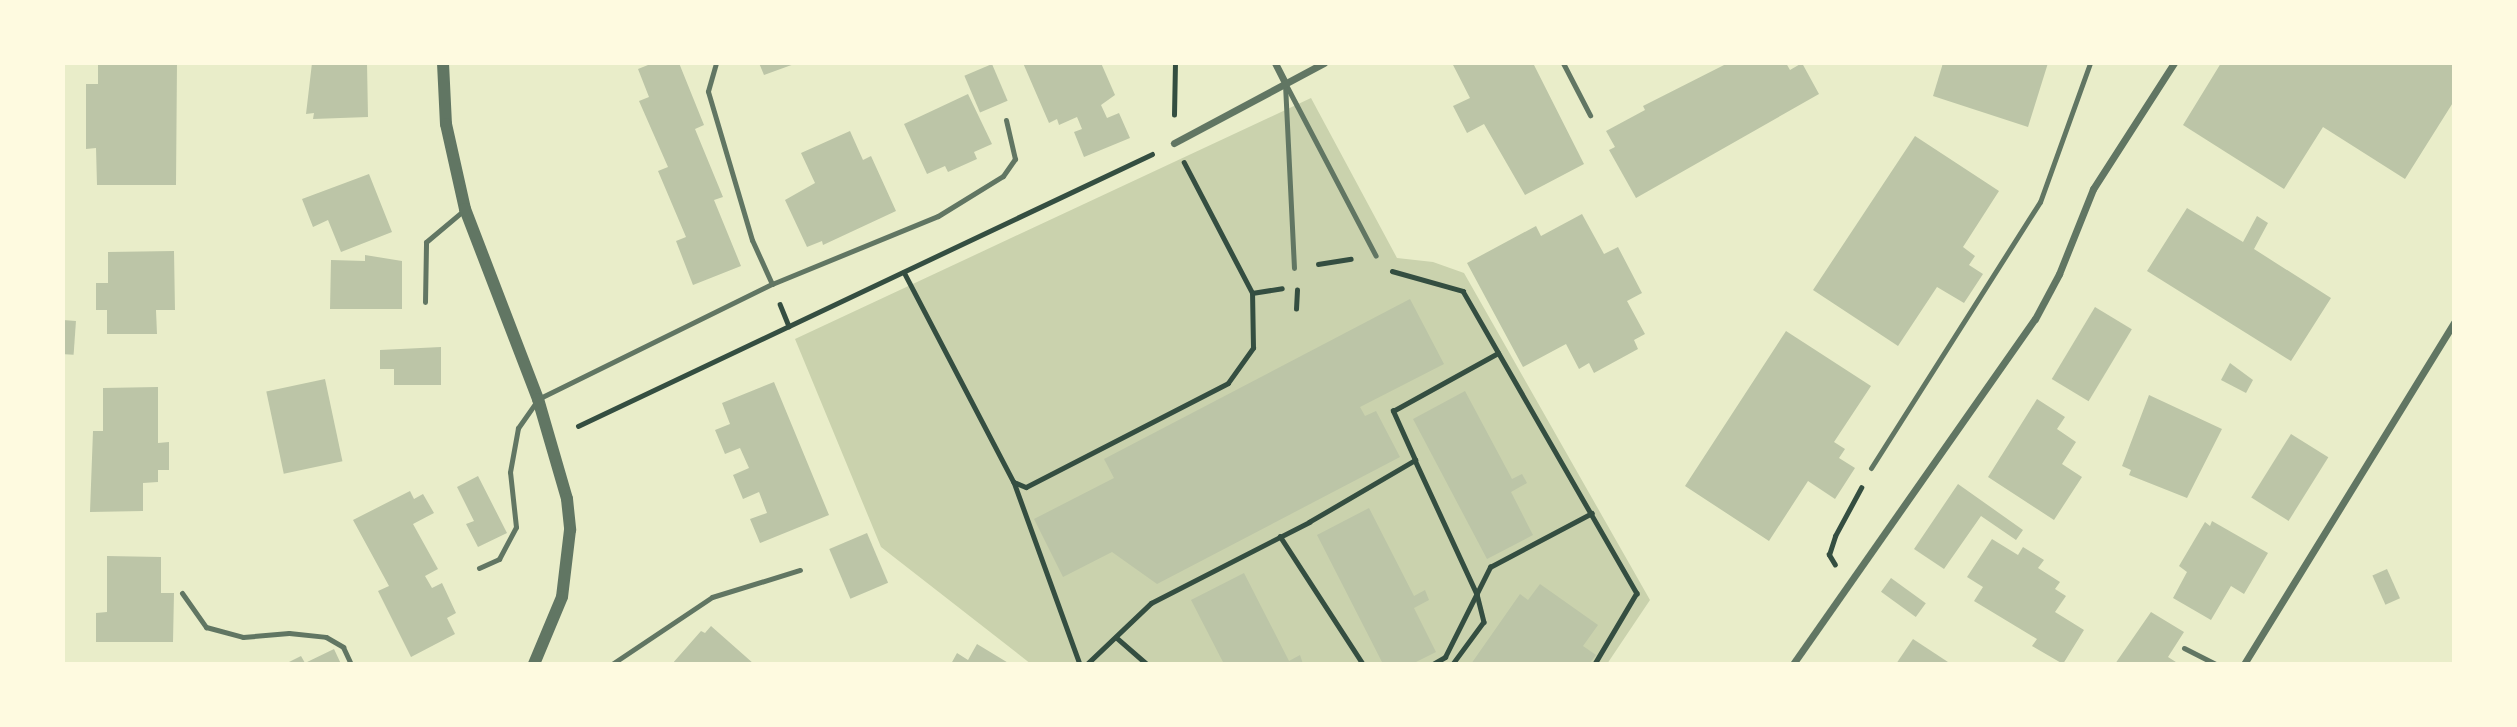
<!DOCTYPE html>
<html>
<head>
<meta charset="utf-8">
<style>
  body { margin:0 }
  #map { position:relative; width:2517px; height:727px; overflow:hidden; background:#e9edc9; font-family:"Archivo Narrow",sans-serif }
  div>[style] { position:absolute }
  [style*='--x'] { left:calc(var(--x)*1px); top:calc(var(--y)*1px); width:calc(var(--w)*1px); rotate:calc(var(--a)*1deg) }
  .green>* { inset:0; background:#cad2ad }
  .building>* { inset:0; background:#bcc5a7; transform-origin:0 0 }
  .path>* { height:4.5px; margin:-2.25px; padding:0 2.25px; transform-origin:2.25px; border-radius:2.25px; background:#344e41 }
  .service>* { height:5px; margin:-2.5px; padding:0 2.5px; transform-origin:2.5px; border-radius:2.5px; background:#617663 }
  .minor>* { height:7px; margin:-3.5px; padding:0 3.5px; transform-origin:3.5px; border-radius:3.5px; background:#617663 }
  .tertiary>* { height:12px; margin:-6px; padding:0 6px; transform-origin:6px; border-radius:6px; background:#617663 }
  span { translate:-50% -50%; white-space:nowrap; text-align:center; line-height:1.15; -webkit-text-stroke:5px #fefae0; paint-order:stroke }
  .frame { position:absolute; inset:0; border:65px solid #fefae0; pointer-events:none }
</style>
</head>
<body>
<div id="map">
  <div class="green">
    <div style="clip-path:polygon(1311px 98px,1397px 258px,1433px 262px,1464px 273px,1650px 600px,1607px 664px,1031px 664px,881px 547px,795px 339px)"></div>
  </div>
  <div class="building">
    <div style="clip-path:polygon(98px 63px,177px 63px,176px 185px,97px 185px,96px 148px,86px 149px,86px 84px,98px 84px)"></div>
    <div style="clip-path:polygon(312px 63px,367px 63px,368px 117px,313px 119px,314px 113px,306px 114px)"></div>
    <div style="clip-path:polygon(653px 63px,679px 63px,704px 125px,695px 129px,723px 197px,714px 200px,741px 266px,693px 285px,676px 241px,686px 237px,658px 171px,668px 167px,639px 101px,649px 97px,638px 69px)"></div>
    <div style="clip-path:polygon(759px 63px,797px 63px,764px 75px)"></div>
    <div style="clip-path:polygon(1023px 63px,1101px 63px,1115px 95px,1101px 105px,1107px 118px,1119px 113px,1130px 138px,1084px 157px,1074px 132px,1082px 129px,1077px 117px,1059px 125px,1057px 119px,1049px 123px)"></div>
    <div style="clip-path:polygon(1452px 63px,1533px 63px,1584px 164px,1525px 195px,1484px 124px,1467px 133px,1453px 106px,1470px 98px)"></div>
    <div style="clip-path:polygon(1728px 63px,1786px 63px,1790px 70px,1802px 63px,1819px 94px,1636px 198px,1609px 150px,1615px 147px,1606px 131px,1645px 110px,1643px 106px)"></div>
    <div style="clip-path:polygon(1943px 63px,2048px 63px,2028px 127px,1933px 96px)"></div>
    <div style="clip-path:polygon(2221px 63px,2454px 63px,2454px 101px,2405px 179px,2323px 127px,2284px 189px,2183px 125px)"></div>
    <div style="left:992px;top:64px;width:40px;height:30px;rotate:67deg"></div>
    <div style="clip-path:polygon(968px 94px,992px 144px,974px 152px,977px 159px,948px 172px,945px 166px,927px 174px,904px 124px)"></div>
    <div style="clip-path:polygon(850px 131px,863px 160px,871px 156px,896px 211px,823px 245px,822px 241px,807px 247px,785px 200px,815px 183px,801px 153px)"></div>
    <div style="clip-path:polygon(1915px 136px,1999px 191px,1963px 247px,1975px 256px,1969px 265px,1983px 274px,1964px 303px,1937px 287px,1898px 346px,1813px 290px)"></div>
    <div style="clip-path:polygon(369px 174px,392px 232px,341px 252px,328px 220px,313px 227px,302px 199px)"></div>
    <div style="clip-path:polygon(2187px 208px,2243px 242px,2257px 216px,2268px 223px,2254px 249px,2331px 298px,2291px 361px,2147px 271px)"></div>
    <div style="clip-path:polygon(1582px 214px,1604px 254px,1618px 247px,1642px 293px,1627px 301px,1645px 334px,1634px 340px,1638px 349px,1594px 373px,1589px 363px,1579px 369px,1566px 344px,1523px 367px,1467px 263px,1536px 226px,1541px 236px)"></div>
    <div style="clip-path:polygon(174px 251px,175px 310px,156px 310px,157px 334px,107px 334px,107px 310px,96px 310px,96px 283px,108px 283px,108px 252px)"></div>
    <div style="clip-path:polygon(365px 255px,402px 261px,402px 309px,330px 309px,331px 260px,365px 261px)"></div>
    <div style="clip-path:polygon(1410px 299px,1444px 364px,1360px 407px,1365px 416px,1376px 411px,1400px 457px,1157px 584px,1112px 552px,1063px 577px,1034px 519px,1114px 478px,1104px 459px)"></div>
    <div style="left:2095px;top:307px;width:43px;height:84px;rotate:31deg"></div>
    <div style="left:63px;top:320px;width:13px;height:34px;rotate:4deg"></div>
    <div style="clip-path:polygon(1786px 331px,1871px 386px,1834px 442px,1845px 449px,1839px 458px,1855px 468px,1835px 499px,1808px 481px,1769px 541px,1685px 486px)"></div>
    <div style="clip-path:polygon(441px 347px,441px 385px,394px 385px,394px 369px,380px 369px,380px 350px)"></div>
    <div style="clip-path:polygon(2230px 363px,2253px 380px,2246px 393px,2221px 380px)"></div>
    <div style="left:325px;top:379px;width:84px;height:60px;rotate:78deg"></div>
    <div style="clip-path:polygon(774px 382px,829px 515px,760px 543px,750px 519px,767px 513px,759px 492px,743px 499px,733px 475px,749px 468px,740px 448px,725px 454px,715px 430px,730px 424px,722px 403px)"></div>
    <div style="clip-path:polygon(158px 387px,158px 443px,169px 442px,169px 470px,158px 470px,158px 482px,143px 483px,143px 511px,90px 512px,93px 431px,103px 431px,103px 388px)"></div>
    <div style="clip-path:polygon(1465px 391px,1512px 479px,1522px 474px,1527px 483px,1511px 492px,1533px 535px,1487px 559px,1413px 419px)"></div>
    <div style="clip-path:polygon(2149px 395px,2222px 429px,2187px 498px,2129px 475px,2131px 470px,2122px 466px)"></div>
    <div style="clip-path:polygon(2037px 399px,2065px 417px,2057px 429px,2076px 442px,2062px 464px,2082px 477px,2054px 520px,1988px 477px)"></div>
    <div style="left:2291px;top:434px;width:44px;height:75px;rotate:32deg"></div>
    <div style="clip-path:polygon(478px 476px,507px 533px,478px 547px,466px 524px,474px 521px,457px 487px)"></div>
    <div style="clip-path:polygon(1958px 484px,2023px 530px,2016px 540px,1981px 516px,1944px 569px,1914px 549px)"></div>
    <div style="clip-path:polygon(410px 491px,414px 499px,423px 494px,434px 513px,413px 524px,438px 569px,425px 576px,432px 588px,442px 583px,456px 613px,447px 618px,455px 634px,411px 657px,378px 591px,389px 586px,353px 520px)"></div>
    <div style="clip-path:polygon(1369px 508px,1414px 596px,1425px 590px,1429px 600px,1414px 608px,1436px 652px,1412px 664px,1383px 664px,1317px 535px)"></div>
    <div style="clip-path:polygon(2212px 521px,2268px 553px,2244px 594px,2231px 586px,2211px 620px,2173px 598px,2187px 572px,2179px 566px,2205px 522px,2210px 526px)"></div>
    <div style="left:867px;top:533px;width:54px;height:41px;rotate:67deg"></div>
    <div style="clip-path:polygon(1992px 539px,2018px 555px,2023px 547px,2044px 560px,2038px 568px,2060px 582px,2055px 589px,2066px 596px,2055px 612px,2084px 630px,2063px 664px,2032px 646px,2037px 639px,1974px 601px,1983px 587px,1967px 577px)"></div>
    <div style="clip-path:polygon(107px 556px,161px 557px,161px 593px,174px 593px,173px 642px,96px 642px,96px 613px,107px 612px)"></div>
    <div style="left:2387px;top:569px;width:32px;height:16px;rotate:66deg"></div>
    <div style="clip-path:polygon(1244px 573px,1289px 661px,1300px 655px,1303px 664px,1224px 664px,1191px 600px)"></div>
    <div style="left:1891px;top:578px;width:43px;height:17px;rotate:36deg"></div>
    <div style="clip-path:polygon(1540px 584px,1598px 625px,1583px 646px,1596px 655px,1589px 664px,1471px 664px,1520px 594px,1528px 600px)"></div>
    <div style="clip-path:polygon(2151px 612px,2184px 632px,2168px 657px,2179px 664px,2115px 664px)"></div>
    <div style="clip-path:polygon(711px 626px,754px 664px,672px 664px,701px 631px,705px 633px)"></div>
    <div style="clip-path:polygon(1913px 639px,1951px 664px,1896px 664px)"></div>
    <div style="clip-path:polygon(977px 644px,1010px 664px,951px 664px,957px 653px,968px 660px)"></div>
    <div style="clip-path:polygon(334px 649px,341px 664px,285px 664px,301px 656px,305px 663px)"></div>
  </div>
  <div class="path">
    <div style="--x:1174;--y:115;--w:52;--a:-88.9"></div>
    <div style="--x:1318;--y:264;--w:33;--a:-9"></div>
    <div style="--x:1392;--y:271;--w:74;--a:15.7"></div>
    <div style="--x:1463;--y:291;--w:349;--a:60.1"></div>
    <div style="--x:1637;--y:593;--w:82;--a:120.6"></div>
    <div style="--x:904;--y:272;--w:237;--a:62.4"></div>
    <div style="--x:1014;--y:482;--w:194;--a:70.1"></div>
    <div style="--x:1252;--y:293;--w:30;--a:-9"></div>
    <div style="--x:780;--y:304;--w:24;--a:68"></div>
    <div style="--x:1296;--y:309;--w:19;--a:-87"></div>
    <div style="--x:578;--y:426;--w:635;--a:-25.35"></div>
    <div style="--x:1415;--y:460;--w:148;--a:65.2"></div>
    <div style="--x:1477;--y:594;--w:29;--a:76"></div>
    <div style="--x:1484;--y:622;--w:52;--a:126.4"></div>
    <div style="--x:1014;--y:482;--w:13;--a:23"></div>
    <div style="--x:1026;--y:487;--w:227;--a:-27.2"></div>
    <div style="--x:1228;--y:383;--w:43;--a:-54.5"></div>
    <div style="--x:1253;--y:348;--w:55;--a:-91"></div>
    <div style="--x:1252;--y:293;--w:147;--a:-117.6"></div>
    <div style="--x:1280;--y:536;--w:153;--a:57"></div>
    <div style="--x:1835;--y:565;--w:12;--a:-121"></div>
    <div style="--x:1829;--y:555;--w:20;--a:-72"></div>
    <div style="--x:1835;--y:536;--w:55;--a:-61.6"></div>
    <div style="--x:1117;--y:638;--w:40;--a:41"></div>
    <div style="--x:1087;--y:664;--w:88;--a:-43.6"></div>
    <div style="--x:1151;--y:603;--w:178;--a:-27.1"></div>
    <div style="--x:1309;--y:522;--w:123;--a:-30.3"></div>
    <div style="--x:1415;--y:460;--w:54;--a:-114.2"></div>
    <div style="--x:1393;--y:411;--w:120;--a:-28.9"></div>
    <div style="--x:1433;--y:664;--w:14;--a:-30"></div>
    <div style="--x:1445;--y:657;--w:101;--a:-63.4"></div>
    <div style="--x:1490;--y:567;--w:115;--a:-27.9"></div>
  </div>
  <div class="service">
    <div style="--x:1563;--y:63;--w:59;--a:62.6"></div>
    <div style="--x:1294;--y:268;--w:185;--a:-92.8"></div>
    <div style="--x:1285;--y:83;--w:195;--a:62.3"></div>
    <div style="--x:772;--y:284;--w:179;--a:-22.3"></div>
    <div style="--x:938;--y:216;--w:76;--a:-31.6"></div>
    <div style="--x:1003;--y:176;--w:21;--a:-55"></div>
    <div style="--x:1015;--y:159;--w:40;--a:-103"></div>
    <div style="--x:425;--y:302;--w:60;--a:-89"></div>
    <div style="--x:426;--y:242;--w:48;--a:-40"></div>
    <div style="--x:1871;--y:468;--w:315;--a:-57.6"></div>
    <div style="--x:2040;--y:202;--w:148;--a:-70.2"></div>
    <div style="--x:479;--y:568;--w:22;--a:-24"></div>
    <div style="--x:499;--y:559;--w:36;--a:-62"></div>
    <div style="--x:516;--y:527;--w:55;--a:-96.2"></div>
    <div style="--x:510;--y:472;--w:45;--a:-79.7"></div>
    <div style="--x:518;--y:428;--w:35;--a:-55"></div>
    <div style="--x:538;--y:399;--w:261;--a:-26.2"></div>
    <div style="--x:772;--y:284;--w:48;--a:-114.4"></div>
    <div style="--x:752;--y:240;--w:155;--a:-106.5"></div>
    <div style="--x:708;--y:91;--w:29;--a:-74"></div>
    <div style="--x:182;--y:593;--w:42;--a:54.8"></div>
    <div style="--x:206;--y:627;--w:38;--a:15"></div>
    <div style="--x:243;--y:637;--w:46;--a:-5"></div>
    <div style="--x:289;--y:633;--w:37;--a:6"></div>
    <div style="--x:326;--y:637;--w:20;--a:30"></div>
    <div style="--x:343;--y:647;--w:19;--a:65"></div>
    <div style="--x:2184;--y:648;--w:36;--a:27"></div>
    <div style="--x:612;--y:664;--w:120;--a:-33.8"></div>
    <div style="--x:712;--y:597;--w:92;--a:-17.1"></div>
  </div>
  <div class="minor">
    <div style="--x:1275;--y:63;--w:22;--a:63"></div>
    <div style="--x:1174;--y:143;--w:170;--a:-28.1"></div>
    <div style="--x:1793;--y:664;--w:421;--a:-55"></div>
    <div style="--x:2035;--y:319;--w:51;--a:-61.9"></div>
    <div style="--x:2059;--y:274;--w:92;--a:-68.2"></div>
    <div style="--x:2093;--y:189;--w:150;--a:-57.3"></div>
    <div style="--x:2244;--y:664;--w:401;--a:-58.4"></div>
  </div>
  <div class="tertiary">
    <div style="--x:443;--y:63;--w:61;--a:87.2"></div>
    <div style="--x:446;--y:124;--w:87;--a:77.4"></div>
    <div style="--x:465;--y:209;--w:204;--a:69"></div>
    <div style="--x:538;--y:399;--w:104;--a:73.8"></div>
    <div style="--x:567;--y:499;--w:31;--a:84"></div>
    <div style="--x:570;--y:530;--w:67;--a:96.8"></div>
    <div style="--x:562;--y:597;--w:73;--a:112.7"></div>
  </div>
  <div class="frame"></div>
</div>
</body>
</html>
